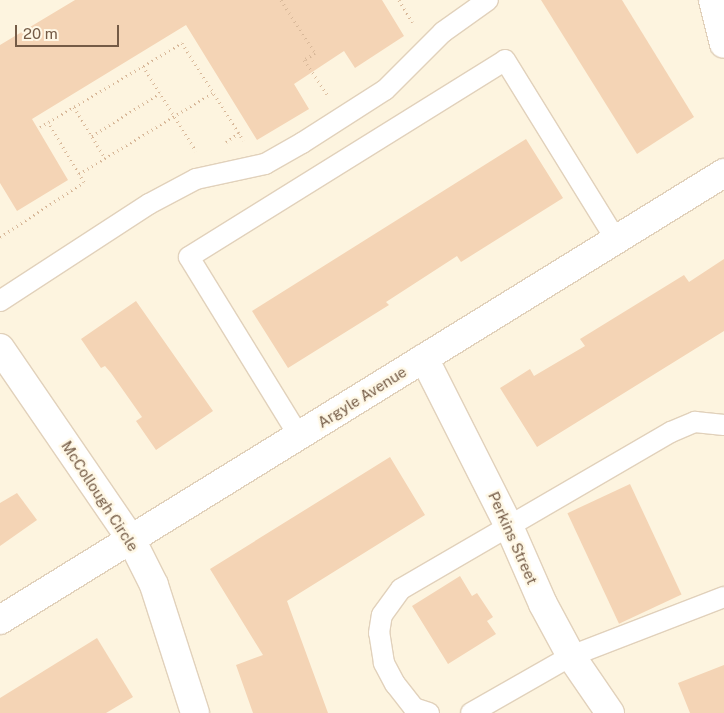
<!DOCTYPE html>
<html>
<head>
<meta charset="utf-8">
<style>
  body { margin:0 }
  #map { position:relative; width:724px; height:713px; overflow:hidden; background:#fdf4df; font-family:"Public Sans",sans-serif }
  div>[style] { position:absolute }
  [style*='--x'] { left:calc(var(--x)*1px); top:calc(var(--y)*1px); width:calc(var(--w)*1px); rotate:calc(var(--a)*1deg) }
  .building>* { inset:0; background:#f4d4b5; transform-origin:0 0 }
  .path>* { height:3px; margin-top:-1.5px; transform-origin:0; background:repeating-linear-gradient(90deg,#d8b899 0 1px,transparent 0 5px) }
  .roads { filter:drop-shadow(1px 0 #e1d1bb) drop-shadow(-1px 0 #e1d1bb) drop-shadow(0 1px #e1d1bb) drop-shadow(0 -1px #e1d1bb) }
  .service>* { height:20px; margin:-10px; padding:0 10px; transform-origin:10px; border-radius:10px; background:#fff }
  .minor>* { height:28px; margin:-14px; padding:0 14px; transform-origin:14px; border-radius:14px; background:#fff }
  span { translate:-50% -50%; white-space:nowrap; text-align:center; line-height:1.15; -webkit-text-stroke:5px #fff8e6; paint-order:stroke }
  .street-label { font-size:15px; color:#745b46 }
  .scale { position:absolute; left:15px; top:25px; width:104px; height:22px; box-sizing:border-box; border:2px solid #745b46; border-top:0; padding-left:6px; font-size:15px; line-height:18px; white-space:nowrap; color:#745b46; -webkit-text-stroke:4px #fff8e6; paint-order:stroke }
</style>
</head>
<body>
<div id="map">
  <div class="building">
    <div style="clip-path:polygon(75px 0,382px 0,404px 36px,355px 68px,344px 51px,294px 84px,309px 109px,257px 140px,186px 25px,32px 119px,68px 180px,17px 211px,0 183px,0 45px)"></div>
    <div style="clip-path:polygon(541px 0,622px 0,694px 117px,637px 154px)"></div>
    <div style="clip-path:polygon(526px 139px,563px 198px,461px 262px,457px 256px,386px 302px,389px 305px,288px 368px,252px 311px)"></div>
    <div style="clip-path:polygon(724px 259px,724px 331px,537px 447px,500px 388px,530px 369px,534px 376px,585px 346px,580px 339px,684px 275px,689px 282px)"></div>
    <div style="clip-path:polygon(136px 301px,213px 411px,156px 450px,136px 421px,142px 417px,111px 373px,105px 366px,101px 368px,81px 339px)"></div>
    <div style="clip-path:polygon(390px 457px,425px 515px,287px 601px,328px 713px,253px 713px,236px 665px,263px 655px,210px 569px)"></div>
    <div style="left:630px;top:484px;width:122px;height:69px;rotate:65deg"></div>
    <div style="clip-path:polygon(17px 493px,37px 520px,0 546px,0 503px)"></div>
    <div style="clip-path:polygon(460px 576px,472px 596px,477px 593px,493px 617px,487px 621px,496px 634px,448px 664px,412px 606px)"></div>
    <div style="clip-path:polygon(97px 638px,133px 697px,106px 713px,0 713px,0 698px)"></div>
    <div style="clip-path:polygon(724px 665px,724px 713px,690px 713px,678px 683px)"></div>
  </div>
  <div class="path">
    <div style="--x:281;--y:0;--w:63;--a:57.3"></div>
    <div style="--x:315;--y:53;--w:13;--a:148"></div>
    <div style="--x:304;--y:60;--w:41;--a:55.9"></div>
    <div style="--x:399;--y:0;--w:26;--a:59"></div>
    <div style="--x:143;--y:66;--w:100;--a:58.1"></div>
    <div style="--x:74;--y:107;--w:60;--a:58.7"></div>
    <div style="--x:40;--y:127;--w:165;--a:-30.6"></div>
    <div style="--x:182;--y:43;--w:115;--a:57.8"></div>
    <div style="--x:92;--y:136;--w:80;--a:-32.3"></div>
    <div style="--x:226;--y:142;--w:16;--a:-35"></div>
    <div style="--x:79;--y:174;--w:156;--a:-31.3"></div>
    <div style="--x:0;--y:237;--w:100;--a:-33.2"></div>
    <div style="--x:84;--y:182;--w:70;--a:-121"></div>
  </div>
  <div class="roads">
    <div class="service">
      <div style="--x:0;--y:301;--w:178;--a:-33.1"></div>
      <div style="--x:149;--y:204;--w:53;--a:-28"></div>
      <div style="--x:196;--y:179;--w:71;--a:-12.3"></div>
      <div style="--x:265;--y:164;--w:43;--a:-29.6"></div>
      <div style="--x:302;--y:143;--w:98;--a:-32.6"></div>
      <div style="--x:385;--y:90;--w:82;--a:-45"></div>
      <div style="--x:443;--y:32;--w:55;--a:-35.4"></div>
      <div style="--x:299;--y:436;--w:210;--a:-121.6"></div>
      <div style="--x:189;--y:257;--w:372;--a:-31.9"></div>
      <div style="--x:505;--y:60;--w:211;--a:58.3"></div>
      <div style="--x:429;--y:713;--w:16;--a:-162"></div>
      <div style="--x:414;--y:708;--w:31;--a:-128"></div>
      <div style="--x:395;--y:684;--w:24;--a:-118"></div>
      <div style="--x:384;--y:663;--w:30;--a:-99"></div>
      <div style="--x:379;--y:633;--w:18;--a:-81"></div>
      <div style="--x:382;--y:615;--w:32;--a:-54"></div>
      <div style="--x:401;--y:589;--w:312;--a:-30.2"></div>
      <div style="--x:671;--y:432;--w:26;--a:-23"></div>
      <div style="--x:695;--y:422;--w:29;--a:6"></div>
      <div style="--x:471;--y:713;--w:115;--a:-29.7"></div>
      <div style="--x:571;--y:656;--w:164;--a:-21.1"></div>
    </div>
    <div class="minor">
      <div style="--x:713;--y:0;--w:45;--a:76"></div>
      <div style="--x:0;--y:348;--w:232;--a:55.6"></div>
      <div style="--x:131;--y:539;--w:51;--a:63.4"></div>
      <div style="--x:154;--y:585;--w:134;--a:72.2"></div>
      <div style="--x:424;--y:358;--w:186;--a:63.2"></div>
      <div style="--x:508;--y:524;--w:87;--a:66.4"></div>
      <div style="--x:543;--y:604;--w:59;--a:61.7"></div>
      <div style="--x:571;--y:656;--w:69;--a:55.6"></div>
      <div style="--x:0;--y:620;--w:851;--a:-31.69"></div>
    </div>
  </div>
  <div class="street-label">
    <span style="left:362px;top:397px;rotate:-32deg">Argyle Avenue</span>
    <span style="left:100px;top:496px;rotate:57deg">McCollough Circle</span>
    <span style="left:513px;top:538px;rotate:66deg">Perkins Street</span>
  </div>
  <div class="scale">20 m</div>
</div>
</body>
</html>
